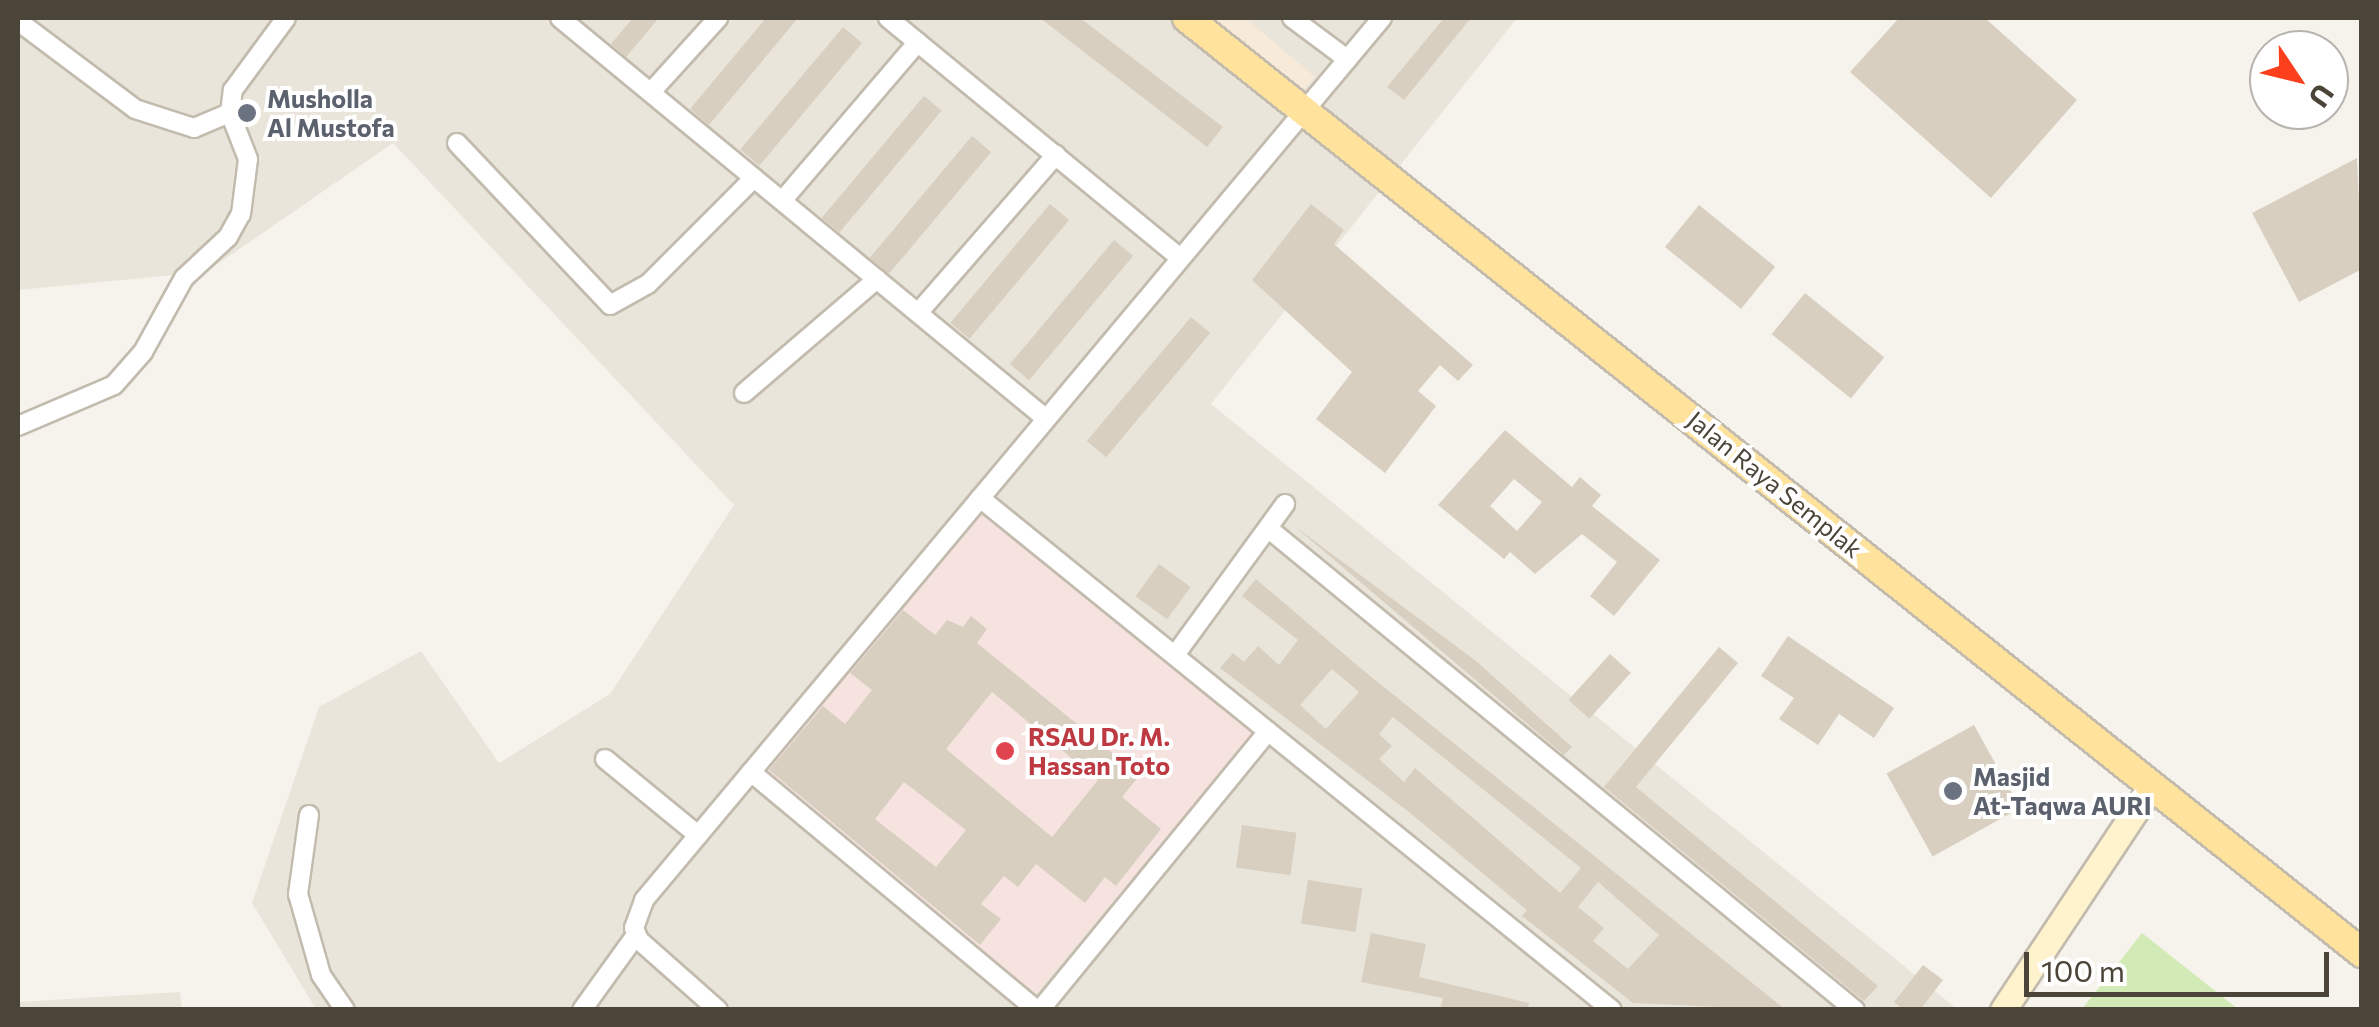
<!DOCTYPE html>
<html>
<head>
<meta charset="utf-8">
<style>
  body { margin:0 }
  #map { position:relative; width:2379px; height:1027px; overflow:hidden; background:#f6f3ec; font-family:Commissioner,sans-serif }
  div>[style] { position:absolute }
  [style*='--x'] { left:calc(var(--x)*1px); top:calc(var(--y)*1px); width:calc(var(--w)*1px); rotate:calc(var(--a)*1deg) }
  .residential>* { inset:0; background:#eae5da }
  .commercial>* { inset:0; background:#f7ead8 }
  .medical>* { inset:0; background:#f6e3e0; transform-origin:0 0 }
  .green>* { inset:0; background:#d2eab5 }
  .building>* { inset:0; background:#d8cfc1; transform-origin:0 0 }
  .roads { filter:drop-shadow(2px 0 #c2bbae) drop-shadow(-2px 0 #c2bbae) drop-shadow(0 2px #c2bbae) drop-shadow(0 -2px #c2bbae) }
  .street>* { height:18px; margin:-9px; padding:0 9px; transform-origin:9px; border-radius:9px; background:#fff }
  .secondary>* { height:25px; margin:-12.5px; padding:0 12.5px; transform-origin:12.5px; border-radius:12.5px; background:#fff3cd }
  .primary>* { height:28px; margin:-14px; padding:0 14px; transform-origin:14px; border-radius:14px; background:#ffe39c }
  .dots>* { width:28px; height:28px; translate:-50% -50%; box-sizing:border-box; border:5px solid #fff; border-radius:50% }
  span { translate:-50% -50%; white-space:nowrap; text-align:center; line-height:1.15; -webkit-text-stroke:8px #fff; paint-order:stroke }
  .worship-label { font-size:25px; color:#5b616d; font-weight:700 }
  .left { translate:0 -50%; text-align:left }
  .street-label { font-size:25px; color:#4b4439 }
  .health-label { font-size:25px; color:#be3a42; font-weight:700 }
  .frame { position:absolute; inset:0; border:20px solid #4b4439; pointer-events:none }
  .north { position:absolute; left:2249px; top:30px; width:100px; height:100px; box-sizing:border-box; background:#fff; border:2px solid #b7b4b0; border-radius:50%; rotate:125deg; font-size:28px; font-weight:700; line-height:40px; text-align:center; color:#4b4439 }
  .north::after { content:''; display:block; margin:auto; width:35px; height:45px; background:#fc3f1d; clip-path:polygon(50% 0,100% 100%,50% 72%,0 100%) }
  .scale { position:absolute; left:2024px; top:952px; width:305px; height:45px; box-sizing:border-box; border:5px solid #4b4439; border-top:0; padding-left:12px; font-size:30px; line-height:35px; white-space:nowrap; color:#4b4439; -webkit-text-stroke:8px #fff; paint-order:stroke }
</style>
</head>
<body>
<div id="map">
  <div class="residential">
    <div style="clip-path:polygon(18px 18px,1517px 18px,1211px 404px,1957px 1009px,316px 1009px,252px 903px,319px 707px,421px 651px,499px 763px,610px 694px,734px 505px,393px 143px,206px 272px,18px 290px)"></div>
    <div style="clip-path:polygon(180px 992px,182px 1009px,18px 1009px,18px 1002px)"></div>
  </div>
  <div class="commercial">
    <div style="clip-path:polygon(1196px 18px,1245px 18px,1315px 77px,1297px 97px)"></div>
  </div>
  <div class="medical">
    <div style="left:982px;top:502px;width:357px;height:353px;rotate:40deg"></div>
  </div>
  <div class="green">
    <div style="clip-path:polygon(2142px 933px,2238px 1009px,2082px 1009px)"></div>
  </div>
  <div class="building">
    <div style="clip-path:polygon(633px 18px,659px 18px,626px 57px,611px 44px)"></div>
    <div style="clip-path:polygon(766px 18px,798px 18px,709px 125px,690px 109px)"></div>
    <div style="clip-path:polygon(1040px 18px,1080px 18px,1223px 127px,1207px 147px)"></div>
    <div style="clip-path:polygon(1444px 18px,1471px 18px,1404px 100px,1387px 87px)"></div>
    <div style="clip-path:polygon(1899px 18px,1985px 18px,2077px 100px,1991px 198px,1850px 72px)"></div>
    <div style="left:843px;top:27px;width:25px;height:160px;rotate:40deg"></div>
    <div style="left:924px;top:96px;width:23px;height:159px;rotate:40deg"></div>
    <div style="left:972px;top:136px;width:25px;height:159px;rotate:40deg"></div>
    <div style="clip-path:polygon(2357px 158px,2362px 269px,2299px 302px,2252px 213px)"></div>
    <div style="left:1050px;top:204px;width:25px;height:155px;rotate:40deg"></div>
    <div style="clip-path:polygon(1311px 204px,1344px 230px,1334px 244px,1473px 365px,1458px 381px,1440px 365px,1418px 391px,1436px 406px,1385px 473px,1316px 419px,1352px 372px,1252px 280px)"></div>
    <div style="left:1699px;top:205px;width:98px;height:54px;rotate:39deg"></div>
    <div style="left:1114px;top:240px;width:25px;height:162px;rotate:40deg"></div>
    <div style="left:1805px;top:293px;width:102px;height:53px;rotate:39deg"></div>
    <div style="left:1191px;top:317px;width:25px;height:162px;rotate:40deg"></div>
    <div style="clip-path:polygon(evenodd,1505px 430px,1572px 487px,1580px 477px,1601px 495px,1592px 506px,1660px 560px,1614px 616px,1590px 596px,1617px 562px,1582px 534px,1535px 574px,1510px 552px,1504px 559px,1438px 505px,1505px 430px,1514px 479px,1542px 502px,1517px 531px,1490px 506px,1514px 479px)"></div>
    <div style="clip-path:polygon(1293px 525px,1476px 661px,1572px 747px,1564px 755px)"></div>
    <div style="left:1159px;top:564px;width:39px;height:40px;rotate:36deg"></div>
    <div style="clip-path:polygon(evenodd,1256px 579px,1364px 671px,1786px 1010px,1633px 1003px,1522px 916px,1527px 910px,1409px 812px,1220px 668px,1233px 653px,1244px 662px,1258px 646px,1279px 665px,1298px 640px,1242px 596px,1256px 579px,1332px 669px,1359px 692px,1326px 729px,1300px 705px,1332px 669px,1256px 579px,1393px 717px,1581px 868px,1560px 893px,1415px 768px,1404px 782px,1379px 759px,1392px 746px,1379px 734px,1393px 717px,1256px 579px,1598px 882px,1659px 935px,1628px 969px,1593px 941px,1604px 928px,1578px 907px,1598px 882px)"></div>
    <div style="clip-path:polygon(evenodd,903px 610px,935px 635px,947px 620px,963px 627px,971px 616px,987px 629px,977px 643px,1140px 775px,1122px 797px,1161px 829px,1116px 886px,1105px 877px,1085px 903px,1036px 864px,1018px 887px,1004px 876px,981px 904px,1001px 919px,980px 945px,769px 770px,823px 706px,845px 724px,872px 690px,850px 673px,903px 610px,992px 692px,1098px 780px,1052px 837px,946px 749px,992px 692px,903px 610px,904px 782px,966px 830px,936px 867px,875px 819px,904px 782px)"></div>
    <div style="clip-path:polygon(1788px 636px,1894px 708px,1874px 738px,1839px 714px,1818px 745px,1779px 719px,1794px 698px,1761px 676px)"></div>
    <div style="clip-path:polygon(1719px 647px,1738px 663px,1636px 787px,1878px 986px,1864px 1001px,1604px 787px)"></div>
    <div style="left:1610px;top:654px;width:28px;height:62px;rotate:42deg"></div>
    <div style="left:1974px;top:725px;width:95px;height:100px;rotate:61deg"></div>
    <div style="left:1242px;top:825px;width:55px;height:43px;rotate:8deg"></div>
    <div style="left:1308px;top:880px;width:55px;height:44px;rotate:9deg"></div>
    <div style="clip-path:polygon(1371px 933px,1426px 944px,1419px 977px,1529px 1003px,1528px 1010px,1440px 1010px,1443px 998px,1361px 982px)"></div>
    <div style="clip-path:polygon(1923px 965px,1943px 980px,1920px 1010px,1904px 1010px,1894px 1002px)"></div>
  </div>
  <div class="roads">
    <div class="street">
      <div style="--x:560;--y:18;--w:629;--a:39.51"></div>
      <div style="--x:888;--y:18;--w:378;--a:39.4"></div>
      <div style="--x:1292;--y:18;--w:69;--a:36.7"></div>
      <div style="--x:18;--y:21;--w:146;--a:36.9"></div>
      <div style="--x:135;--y:109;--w:62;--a:17.9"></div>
      <div style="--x:194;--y:128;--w:39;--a:-23"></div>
      <div style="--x:651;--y:92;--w:100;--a:-47.8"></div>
      <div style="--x:457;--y:143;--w:223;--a:46.6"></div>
      <div style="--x:610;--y:305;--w:43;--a:-28.9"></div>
      <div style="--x:648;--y:284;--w:150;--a:-45"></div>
      <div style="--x:782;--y:201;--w:209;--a:-49.5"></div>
      <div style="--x:918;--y:313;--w:210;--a:-48.9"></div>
      <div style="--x:744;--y:393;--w:175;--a:-40.6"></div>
      <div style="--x:18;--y:426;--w:104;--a:-23.1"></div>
      <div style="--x:114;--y:385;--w:44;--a:-48.7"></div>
      <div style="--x:143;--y:352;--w:85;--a:-61"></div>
      <div style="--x:184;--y:278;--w:60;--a:-43"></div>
      <div style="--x:228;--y:237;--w:26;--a:-61"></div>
      <div style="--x:241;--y:214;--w:55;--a:-82.7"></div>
      <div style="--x:248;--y:159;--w:49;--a:-111.4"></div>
      <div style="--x:230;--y:113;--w:23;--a:-83"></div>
      <div style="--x:233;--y:90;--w:89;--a:-53.6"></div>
      <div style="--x:980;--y:498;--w:813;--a:39.01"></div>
      <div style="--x:1269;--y:529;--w:758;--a:39.38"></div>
      <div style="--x:1175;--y:655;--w:187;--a:-53.9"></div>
      <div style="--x:605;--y:759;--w:120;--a:39.3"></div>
      <div style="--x:751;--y:772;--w:372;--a:39.8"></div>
      <div style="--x:309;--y:815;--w:80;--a:97.9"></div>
      <div style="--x:298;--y:894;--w:84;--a:74.1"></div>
      <div style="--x:321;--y:975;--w:42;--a:55.6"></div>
      <div style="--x:582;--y:1010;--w:92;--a:-54.2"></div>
      <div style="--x:718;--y:1010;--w:106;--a:-138.5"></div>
      <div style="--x:639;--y:940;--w:13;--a:-113"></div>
      <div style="--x:634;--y:928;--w:30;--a:-70"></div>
      <div style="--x:644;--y:900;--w:1150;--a:-50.08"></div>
      <div style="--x:1040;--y:1010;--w:360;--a:-50.7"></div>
    </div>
    <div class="secondary">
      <div style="--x:2003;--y:1010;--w:269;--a:-56.4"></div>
    </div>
    <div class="primary">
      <div style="--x:1187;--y:18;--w:1502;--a:38.51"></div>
    </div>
  </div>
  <div class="dots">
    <div style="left:247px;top:113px;background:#6b7280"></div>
    <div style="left:1005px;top:751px;background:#e0444e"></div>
    <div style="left:1953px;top:791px;background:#6b7280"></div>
  </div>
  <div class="worship-label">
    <span class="left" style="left:267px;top:113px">Musholla<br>Al Mustofa</span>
    <span class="left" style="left:1973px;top:791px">Masjid<br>At-Taqwa AURI</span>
  </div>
  <div class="street-label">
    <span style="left:1775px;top:484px;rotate:39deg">Jalan Raya Semplak</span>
  </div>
  <div class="health-label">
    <span class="left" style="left:1028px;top:751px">RSAU Dr. M.<br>Hassan Toto</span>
  </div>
  <div class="frame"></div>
  <div class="north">U</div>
  <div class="scale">100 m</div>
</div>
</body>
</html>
